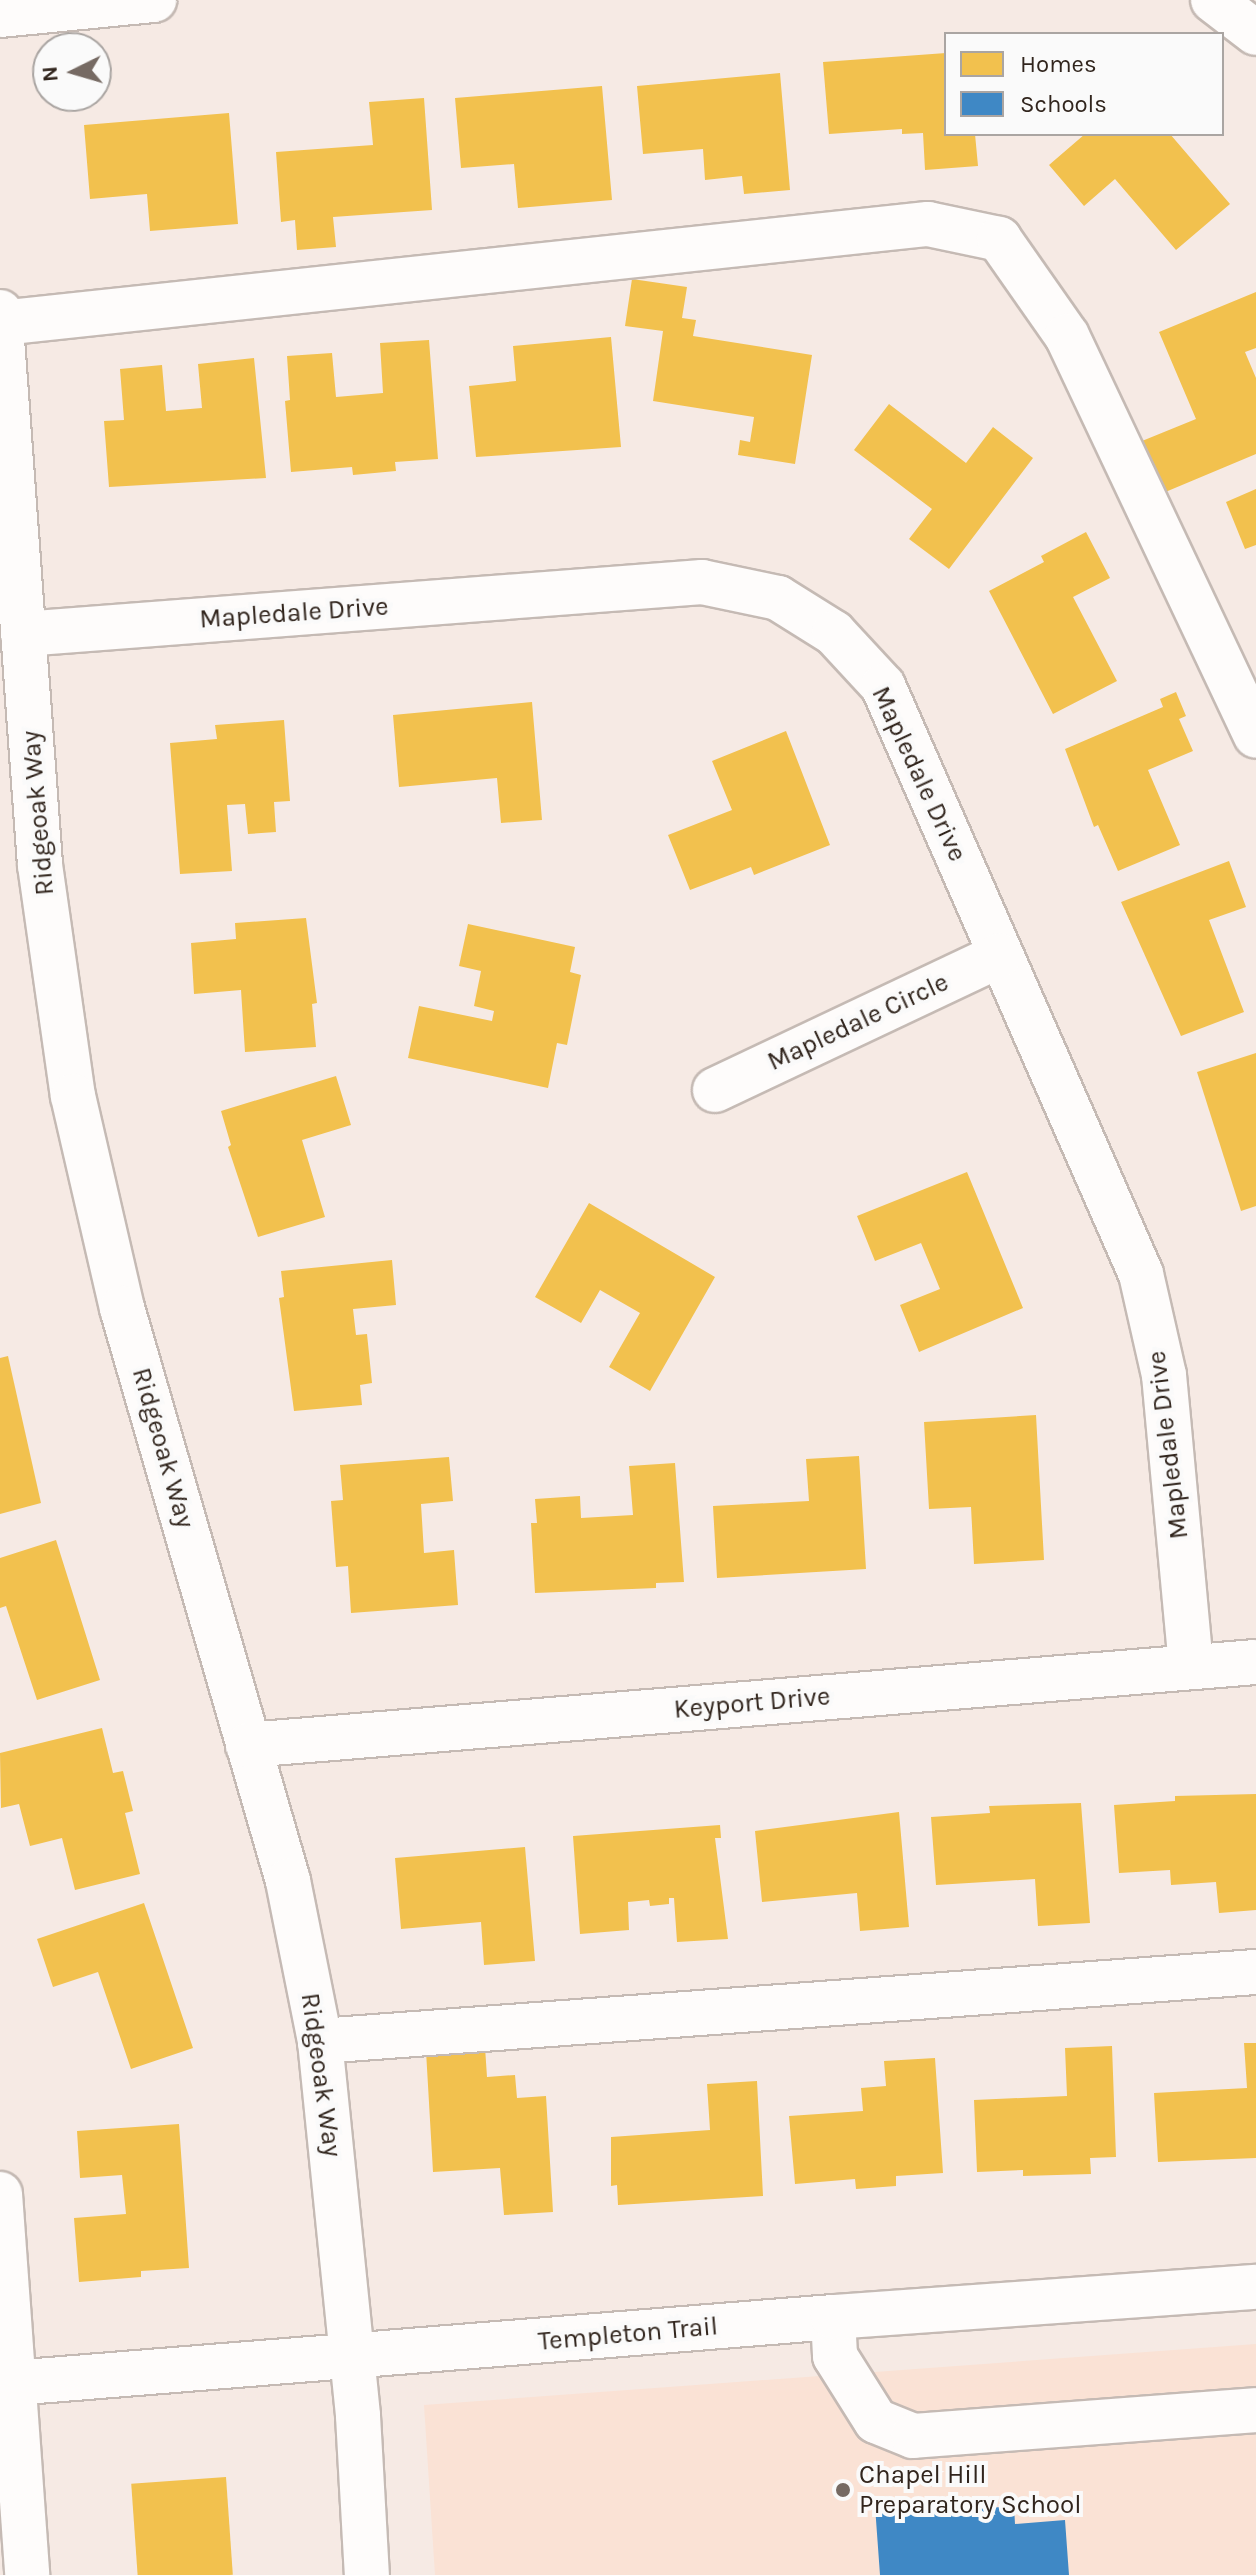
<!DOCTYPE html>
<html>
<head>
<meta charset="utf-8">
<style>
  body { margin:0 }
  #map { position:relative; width:1256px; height:2575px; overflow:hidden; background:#f6eae4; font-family:Karla,sans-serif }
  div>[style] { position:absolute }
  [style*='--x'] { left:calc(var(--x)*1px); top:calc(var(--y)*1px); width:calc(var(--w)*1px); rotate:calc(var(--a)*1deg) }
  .built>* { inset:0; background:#fae2d5 }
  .homes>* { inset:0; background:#f2c14e; transform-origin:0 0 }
  .schools>* { inset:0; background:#3f88c5 }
  .roads { filter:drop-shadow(2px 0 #c5bab4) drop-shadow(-2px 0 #c5bab4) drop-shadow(0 2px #c5bab4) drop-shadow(0 -2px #c5bab4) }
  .minor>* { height:44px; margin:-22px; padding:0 22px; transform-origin:22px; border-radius:22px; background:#fefcfb }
  .dots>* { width:22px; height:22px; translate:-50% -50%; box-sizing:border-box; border:4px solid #fafafa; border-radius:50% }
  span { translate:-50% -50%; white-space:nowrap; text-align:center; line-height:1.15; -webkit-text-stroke:8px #fafafa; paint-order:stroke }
  .street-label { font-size:26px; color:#31251d }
  .poi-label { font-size:26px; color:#31251d }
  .left { translate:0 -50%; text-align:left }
  .legend { position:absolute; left:944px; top:32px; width:280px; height:104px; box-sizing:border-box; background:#fafafa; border:2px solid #aaa5a2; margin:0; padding:10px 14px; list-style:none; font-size:24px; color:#31251d }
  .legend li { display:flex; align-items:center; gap:16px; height:40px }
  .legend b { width:40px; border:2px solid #aaa5a2 }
  .north { position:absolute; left:32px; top:32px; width:80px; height:80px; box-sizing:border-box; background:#fafafa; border:2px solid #aaa5a2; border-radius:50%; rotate:265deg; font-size:22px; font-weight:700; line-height:32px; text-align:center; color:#31251d }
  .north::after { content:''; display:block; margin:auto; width:28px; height:36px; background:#766a63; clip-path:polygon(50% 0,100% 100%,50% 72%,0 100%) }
</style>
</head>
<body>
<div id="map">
  <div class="built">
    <div style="clip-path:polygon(1256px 2344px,1256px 2575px,435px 2575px,424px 2405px)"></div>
  </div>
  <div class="homes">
    <div style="clip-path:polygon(946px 53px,946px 134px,975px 134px,978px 166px,925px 170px,923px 133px,902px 134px,902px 129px,829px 134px,823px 62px)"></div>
    <div style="clip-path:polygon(780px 73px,790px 190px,744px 194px,742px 176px,705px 180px,703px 149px,643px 154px,637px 86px)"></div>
    <div style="clip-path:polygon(602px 86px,612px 200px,518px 208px,514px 164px,461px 168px,455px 98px)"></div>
    <div style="clip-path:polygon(424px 98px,432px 210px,333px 217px,336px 247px,297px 250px,295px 220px,281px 222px,276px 152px,373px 145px,369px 102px)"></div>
    <div style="clip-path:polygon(229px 113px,238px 224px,150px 231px,147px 194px,90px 199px,84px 125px)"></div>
    <div style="clip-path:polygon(1085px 134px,1170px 134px,1230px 204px,1176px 250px,1115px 179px,1084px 206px,1049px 165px)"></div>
    <div style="clip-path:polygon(632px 279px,687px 287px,682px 318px,696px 320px,693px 336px,812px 355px,795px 464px,738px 455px,740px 440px,750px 442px,754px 417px,653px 401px,663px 331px,625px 326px)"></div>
    <div style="clip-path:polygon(1256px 292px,1256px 348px,1245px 352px,1256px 378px,1256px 454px,1163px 493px,1142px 441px,1196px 419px,1159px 332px)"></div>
    <div style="clip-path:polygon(611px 337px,621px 447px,476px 457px,469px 386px,516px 381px,513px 346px)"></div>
    <div style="clip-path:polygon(429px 340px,438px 459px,395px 462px,396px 471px,353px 475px,352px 467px,291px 472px,285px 401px,290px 400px,287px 356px,332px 353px,336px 397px,383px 393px,380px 343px)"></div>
    <div style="clip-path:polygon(254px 358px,266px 478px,109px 487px,104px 421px,124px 420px,120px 369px,162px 365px,166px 411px,202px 408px,198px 364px)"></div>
    <div style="clip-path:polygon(889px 404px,966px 463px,993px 427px,1033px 458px,949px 569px,909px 539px,932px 509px,854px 450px)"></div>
    <div style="clip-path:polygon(1256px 489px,1256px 545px,1245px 549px,1226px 502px)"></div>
    <div style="clip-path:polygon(1086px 532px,1110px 578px,1073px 597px,1117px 681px,1053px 714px,989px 591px,1044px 562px,1041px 556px)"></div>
    <div style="clip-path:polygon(1176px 692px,1186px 716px,1179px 719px,1193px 751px,1148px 770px,1180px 845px,1118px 871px,1098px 825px,1094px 827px,1065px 749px,1163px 707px,1160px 699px)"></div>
    <div style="clip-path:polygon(532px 702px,542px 820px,501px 823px,497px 778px,399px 787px,393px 715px)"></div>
    <div style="clip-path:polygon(284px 720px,290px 801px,274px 802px,276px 832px,248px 834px,245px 804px,227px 805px,232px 871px,180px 874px,170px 743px,217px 739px,215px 725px)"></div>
    <div style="clip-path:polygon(786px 731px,830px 845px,754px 875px,751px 867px,690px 890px,668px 835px,732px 810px,712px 761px)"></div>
    <div style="clip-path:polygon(1229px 861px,1246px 907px,1209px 920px,1244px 1012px,1181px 1036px,1121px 902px)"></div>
    <div style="clip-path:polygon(306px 918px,317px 1003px,312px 1004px,316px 1047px,245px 1052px,241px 990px,194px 994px,191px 943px,236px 939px,235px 923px)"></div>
    <div style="clip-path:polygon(468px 924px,575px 947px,570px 972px,581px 975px,567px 1045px,557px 1043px,548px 1088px,408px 1058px,419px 1006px,492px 1021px,494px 1011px,474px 1006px,481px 971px,459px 966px)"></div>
    <div style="clip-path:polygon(1256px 1053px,1256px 1206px,1241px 1211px,1197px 1072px)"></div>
    <div style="clip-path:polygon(336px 1076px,351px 1125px,302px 1140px,325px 1217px,258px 1237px,228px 1147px,231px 1145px,221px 1111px)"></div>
    <div style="clip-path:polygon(967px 1172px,1023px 1308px,919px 1352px,900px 1305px,940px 1289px,921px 1243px,875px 1261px,857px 1216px)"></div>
    <div style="clip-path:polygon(589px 1203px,715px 1277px,650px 1391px,609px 1367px,640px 1313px,600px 1290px,581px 1323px,535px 1297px)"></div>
    <div style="clip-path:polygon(392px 1260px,396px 1305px,353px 1309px,356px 1335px,367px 1334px,372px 1383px,360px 1385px,362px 1405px,294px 1411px,279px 1298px,284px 1297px,281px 1271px)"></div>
    <div style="clip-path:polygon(8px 1356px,41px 1503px,0 1514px,0 1358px)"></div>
    <div style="clip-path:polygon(1036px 1415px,1044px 1560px,974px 1564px,971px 1507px,929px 1509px,924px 1422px)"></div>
    <div style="clip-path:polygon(859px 1456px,866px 1569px,717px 1578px,713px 1506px,809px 1501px,806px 1459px)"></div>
    <div style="clip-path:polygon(449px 1457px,453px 1501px,421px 1504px,424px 1553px,454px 1550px,458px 1605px,351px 1613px,348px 1566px,336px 1567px,331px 1501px,343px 1500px,340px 1465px)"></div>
    <div style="clip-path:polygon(675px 1463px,684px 1582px,656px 1583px,656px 1588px,535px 1593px,531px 1523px,537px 1523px,535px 1499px,580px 1496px,581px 1518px,633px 1515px,629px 1466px)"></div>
    <div style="clip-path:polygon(56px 1540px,100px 1680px,37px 1700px,6px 1606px,0 1608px,0 1558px)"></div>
    <div style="clip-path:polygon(102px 1728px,113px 1773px,123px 1771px,133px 1811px,125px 1813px,140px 1874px,75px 1890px,62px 1838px,30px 1846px,19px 1804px,1px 1808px,0 1753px)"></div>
    <div style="clip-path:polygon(1256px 1794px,1256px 1910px,1219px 1913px,1216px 1882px,1171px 1885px,1170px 1870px,1119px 1873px,1114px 1805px,1175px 1801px,1175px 1796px)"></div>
    <div style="clip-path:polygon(1081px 1803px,1090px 1923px,1038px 1926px,1035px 1879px,936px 1885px,931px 1817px,990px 1813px,989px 1806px)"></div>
    <div style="clip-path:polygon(899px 1812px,909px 1927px,860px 1931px,857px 1893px,762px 1902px,755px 1831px)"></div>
    <div style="clip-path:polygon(720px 1825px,721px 1838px,715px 1838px,728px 1939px,677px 1942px,674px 1898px,669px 1898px,669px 1904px,650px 1906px,649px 1900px,628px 1902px,629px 1930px,580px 1934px,573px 1836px)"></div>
    <div style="clip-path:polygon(525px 1847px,535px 1961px,484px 1965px,481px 1922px,401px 1929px,395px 1858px)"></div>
    <div style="clip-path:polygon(144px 1903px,193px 2048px,131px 2069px,98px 1972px,53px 1987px,37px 1939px)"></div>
    <div style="clip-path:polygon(1244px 2043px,1256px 2043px,1256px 2158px,1158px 2162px,1154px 2093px,1247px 2088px)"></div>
    <div style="clip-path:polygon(1112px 2046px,1116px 2157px,1090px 2158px,1091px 2174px,1023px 2176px,1023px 2170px,977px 2172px,974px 2100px,1067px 2096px,1065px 2048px)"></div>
    <div style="clip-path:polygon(485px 2047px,487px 2077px,515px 2075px,517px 2098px,546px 2096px,553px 2212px,504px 2215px,500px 2168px,433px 2172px,426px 2051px)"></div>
    <div style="clip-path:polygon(935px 2058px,943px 2173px,896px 2176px,896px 2186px,856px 2189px,855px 2179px,795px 2184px,789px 2116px,863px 2111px,861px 2088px,886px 2086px,884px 2061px)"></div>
    <div style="clip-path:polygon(757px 2081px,763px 2196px,618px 2205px,617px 2185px,611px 2186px,611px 2137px,710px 2130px,707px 2084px)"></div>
    <div style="clip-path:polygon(179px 2124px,189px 2268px,141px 2271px,141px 2277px,79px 2282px,74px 2218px,126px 2214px,122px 2175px,80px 2178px,77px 2131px)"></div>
    <div style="left:226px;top:2477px;width:98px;height:95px;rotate:86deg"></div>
  </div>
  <div class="schools">
    <div style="clip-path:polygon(936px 2503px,936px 2512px,1014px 2506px,1015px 2524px,1065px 2520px,1069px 2575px,880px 2575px,875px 2506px)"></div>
  </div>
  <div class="roads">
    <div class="minor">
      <div style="--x:1213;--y:0;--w:54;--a:37.5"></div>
      <div style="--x:0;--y:15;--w:155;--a:-5.6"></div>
      <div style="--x:0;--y:312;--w:554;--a:85.86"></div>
      <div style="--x:40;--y:865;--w:233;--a:81.9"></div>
      <div style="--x:73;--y:1096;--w:218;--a:77"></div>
      <div style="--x:122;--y:1308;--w:597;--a:73.84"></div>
      <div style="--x:288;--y:1881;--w:163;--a:78.7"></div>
      <div style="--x:320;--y:2041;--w:377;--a:84.2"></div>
      <div style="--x:358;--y:2416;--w:159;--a:86.8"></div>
      <div style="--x:1;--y:323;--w:932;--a:-6.1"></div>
      <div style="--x:928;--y:224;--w:73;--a:11.9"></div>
      <div style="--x:999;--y:239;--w:118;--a:55"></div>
      <div style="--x:1067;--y:336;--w:442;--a:64.7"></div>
      <div style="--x:23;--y:634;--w:681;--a:-4.38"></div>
      <div style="--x:702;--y:582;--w:78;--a:11.9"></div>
      <div style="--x:778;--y:598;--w:66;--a:32"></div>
      <div style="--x:834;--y:633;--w:72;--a:47.2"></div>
      <div style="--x:883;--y:686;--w:642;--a:66.31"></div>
      <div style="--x:1141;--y:1274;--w:104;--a:77.2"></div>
      <div style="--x:1164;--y:1375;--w:293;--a:84.7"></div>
      <div style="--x:715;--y:1090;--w:315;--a:-25.3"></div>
      <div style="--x:248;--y:1745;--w:1011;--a:-4.71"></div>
      <div style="--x:320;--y:2041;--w:939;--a:-4.22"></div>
      <div style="--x:0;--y:2194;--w:382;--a:85.9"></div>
      <div style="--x:833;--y:2317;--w:39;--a:87"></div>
      <div style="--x:835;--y:2356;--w:77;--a:57.8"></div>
      <div style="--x:876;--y:2421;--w:40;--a:22"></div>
      <div style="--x:913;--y:2436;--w:344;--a:-4.3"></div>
      <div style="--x:0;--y:2384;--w:836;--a:-4.6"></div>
      <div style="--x:833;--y:2317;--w:424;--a:-4.1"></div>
    </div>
  </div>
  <div class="dots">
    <div style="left:843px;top:2490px;background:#766a63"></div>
  </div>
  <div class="street-label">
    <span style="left:294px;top:613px;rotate:-4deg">Mapledale Drive</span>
    <span style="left:919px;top:774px;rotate:65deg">Mapledale Drive</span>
    <span style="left:38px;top:813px;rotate:-95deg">Ridgeoak Way</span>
    <span style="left:858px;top:1022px;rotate:-25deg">Mapledale Circle</span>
    <span style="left:1168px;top:1445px;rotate:-97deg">Mapledale Drive</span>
    <span style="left:163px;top:1448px;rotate:74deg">Ridgeoak Way</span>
    <span style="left:752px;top:1703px;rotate:-5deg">Keyport Drive</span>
    <span style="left:321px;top:2075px;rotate:82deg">Ridgeoak Way</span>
    <span style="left:628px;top:2334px;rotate:-5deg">Templeton Trail</span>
  </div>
  <div class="poi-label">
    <span class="left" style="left:859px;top:2490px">Chapel Hill<br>Preparatory School</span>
  </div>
  <ul class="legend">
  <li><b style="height:22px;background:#f2c14e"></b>Homes</li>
  <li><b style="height:22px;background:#3f88c5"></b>Schools</li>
  </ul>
  <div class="north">N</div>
</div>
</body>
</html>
